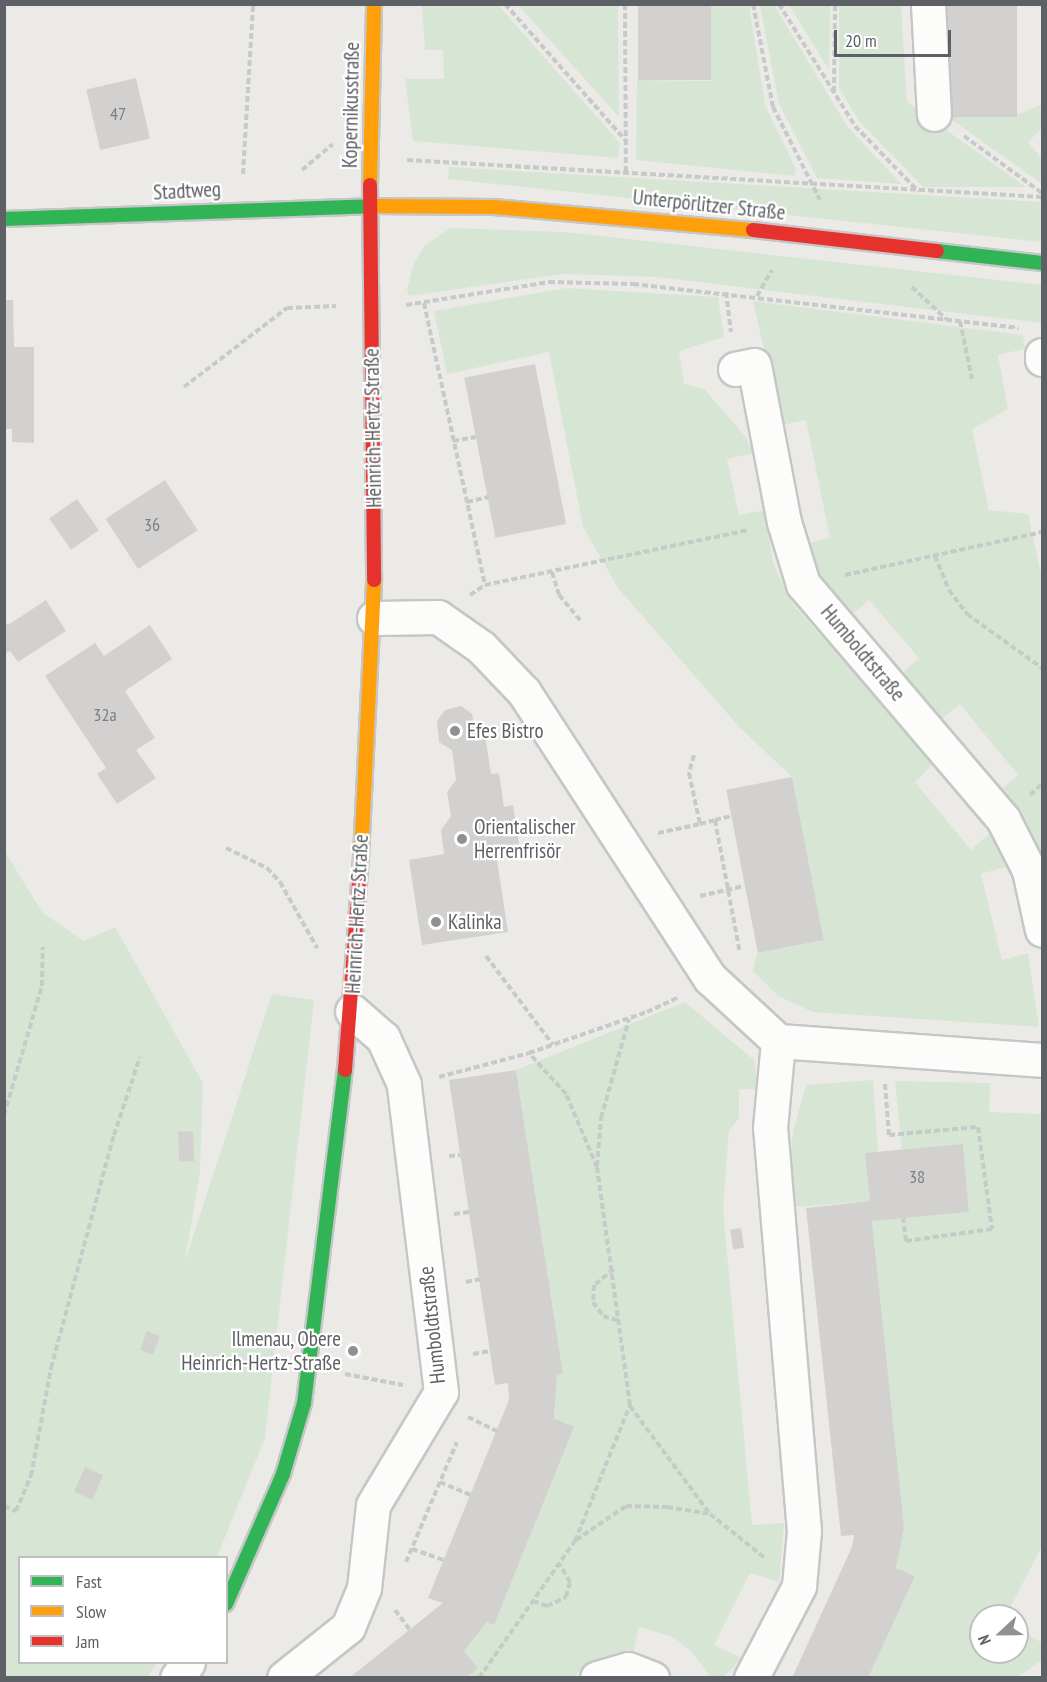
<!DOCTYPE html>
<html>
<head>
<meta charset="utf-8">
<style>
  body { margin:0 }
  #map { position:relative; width:1047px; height:1682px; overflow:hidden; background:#eceae7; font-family:"PT Sans Narrow",sans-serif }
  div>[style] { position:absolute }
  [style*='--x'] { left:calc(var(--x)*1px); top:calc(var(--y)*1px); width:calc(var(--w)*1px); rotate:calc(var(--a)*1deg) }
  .green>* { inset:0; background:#d7e6d4 }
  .building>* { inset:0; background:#d3d1d0; transform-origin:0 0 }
  .path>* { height:4px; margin-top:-2px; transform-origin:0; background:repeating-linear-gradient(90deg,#c6cac8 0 6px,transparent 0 9px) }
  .roads { filter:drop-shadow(2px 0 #c6c6c7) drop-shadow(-2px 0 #c6c6c7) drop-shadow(0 2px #c6c6c7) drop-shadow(0 -2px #c6c6c7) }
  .street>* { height:33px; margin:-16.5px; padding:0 16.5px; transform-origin:16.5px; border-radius:16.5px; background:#fcfcfb }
  .fast>* { height:14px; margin:-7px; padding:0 7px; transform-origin:7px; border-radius:7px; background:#30b455 }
  .slow>* { height:14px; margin:-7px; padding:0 7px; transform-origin:7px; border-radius:7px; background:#ff9f0a }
  .jam>* { height:14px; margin:-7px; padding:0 7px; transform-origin:7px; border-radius:7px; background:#e5322d }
  .dots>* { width:16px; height:16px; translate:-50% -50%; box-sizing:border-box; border:3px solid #fff; border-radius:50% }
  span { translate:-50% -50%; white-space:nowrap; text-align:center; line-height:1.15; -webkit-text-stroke:4.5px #fff; paint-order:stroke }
  .number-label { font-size:18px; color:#7c7e80 }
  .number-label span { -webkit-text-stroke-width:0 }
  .street-label { font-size:21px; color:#5d6064 }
  .poi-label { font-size:21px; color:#5d6064 }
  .left { translate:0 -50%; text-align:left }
  .right { translate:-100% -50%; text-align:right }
  .frame { position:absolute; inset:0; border:6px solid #5d6064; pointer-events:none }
  .legend { position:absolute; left:18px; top:1556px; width:210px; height:108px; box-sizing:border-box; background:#fff; border:2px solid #bebfc1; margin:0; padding:8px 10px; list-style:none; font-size:18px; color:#5d6064 }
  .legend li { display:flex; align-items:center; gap:12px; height:30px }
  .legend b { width:30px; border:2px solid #bebfc1 }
  .north { position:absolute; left:969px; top:1604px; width:60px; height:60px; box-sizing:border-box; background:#fff; border:2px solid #bebfc1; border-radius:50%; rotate:248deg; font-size:16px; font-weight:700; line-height:24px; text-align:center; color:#5d6064 }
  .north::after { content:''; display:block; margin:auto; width:21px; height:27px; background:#8f9092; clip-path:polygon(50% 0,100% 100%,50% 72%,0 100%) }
  .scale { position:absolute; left:834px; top:30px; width:117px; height:27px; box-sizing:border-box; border:3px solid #5d6064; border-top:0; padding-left:8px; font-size:18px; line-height:21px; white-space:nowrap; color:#5d6064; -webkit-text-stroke:4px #fff; paint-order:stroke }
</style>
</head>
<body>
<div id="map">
  <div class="green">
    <div style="clip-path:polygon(422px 5px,498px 5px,620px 143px,618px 158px,413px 141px,405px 79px,444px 79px,443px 50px,425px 50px)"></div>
    <div style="clip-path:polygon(518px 5px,618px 5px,619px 117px)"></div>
    <div style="clip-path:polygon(711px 5px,749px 5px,765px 105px,796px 169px,794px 176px,636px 160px,637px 80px,710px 81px)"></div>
    <div style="clip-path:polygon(760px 5px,774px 5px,847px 126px,901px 184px,817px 178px,779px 104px)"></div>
    <div style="clip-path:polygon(789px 5px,830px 5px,829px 70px)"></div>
    <div style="clip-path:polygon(839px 5px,901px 5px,907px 102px,1026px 187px,923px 187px,859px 121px,839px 88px)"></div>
    <div style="clip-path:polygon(1042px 104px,1042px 128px,1028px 142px,1042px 159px,1042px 184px,948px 117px,1022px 113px)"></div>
    <div style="clip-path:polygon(449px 167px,1042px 202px,1042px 242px,448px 179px)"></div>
    <div style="clip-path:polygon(451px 228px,565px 232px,1042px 285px,1042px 323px,656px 277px,563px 274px,409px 296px,407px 289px,414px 263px,425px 245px)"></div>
    <div style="clip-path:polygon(566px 288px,718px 297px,724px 337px,679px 351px,684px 384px,704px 389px,745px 436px,753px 453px,727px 459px,739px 515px,765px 510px,773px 563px,792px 603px,934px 763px,915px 782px,971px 850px,992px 831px,1008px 866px,981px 874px,1002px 960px,1028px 953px,1039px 1027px,813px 1012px,778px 996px,753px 971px,757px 953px,823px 940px,792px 777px,740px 728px,618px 588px,583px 527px,549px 352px,447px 374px,434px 311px)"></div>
    <div style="clip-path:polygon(753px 301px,1023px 335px,1025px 349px,998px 355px,1008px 409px,972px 429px,989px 510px,1028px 514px,1042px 578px,1042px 864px,1039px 865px,1030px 829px,998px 792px,1018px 775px,960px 704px,939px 721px,900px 675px,919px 658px,869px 600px,850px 616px,819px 581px,805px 544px,830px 538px,806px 420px,781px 425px)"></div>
    <div style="clip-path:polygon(4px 850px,42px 912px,84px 941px,115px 927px,203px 1083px,200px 1172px,185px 1261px,272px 994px,314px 1000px,265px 1438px,217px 1557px,20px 1558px,20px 1662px,157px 1663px,147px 1677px,5px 1677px)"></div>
    <div style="clip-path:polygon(685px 1002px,754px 1060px,758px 1089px,739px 1089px,739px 1118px,729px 1131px,723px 1208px,752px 1525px,784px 1523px,779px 1582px,750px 1573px,714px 1645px,742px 1658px,724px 1677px,710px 1677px,692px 1652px,673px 1637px,639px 1627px,633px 1654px,612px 1655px,589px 1664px,574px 1677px,466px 1677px,478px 1668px,464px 1651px,487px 1622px,494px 1624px,574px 1427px,554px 1418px,557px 1375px,563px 1374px,516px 1070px)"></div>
    <div style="clip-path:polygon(873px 1080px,878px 1152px,866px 1153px,870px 1201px,786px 1208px,793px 1131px,806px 1085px)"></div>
    <div style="clip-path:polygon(895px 1081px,990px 1083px,989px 1112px,1042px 1114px,1042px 1546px,1006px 1616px,981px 1616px,981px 1652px,1017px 1652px,1017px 1627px,1042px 1643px,1042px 1660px,1018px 1677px,868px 1678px,915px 1576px,896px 1568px,903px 1528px,872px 1221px,969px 1212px,963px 1145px,902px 1150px)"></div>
  </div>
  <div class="building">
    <div style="left:638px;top:4px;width:73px;height:76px"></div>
    <div style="left:943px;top:5px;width:74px;height:112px"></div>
    <div style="left:136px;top:78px;width:62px;height:51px;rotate:77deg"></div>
    <div style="clip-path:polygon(4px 300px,13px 300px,14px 347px,34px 347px,34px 443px,12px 442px,12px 429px,5px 429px)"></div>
    <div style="left:535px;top:364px;width:163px;height:72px;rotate:79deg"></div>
    <div style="left:165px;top:480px;width:60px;height:71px;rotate:57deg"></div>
    <div style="left:77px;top:499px;width:38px;height:34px;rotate:55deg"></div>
    <div style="clip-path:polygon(46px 600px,66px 631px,18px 662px,10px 651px,4px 654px,4px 620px,8px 625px)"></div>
    <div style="clip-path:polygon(150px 625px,172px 659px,125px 691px,155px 738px,136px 750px,156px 778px,117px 804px,97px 774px,106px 768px,45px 676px,95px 643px,104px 656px)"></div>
    <div style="clip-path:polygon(461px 706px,472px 714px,476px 736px,485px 735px,491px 774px,499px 773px,504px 807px,513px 805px,521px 857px,497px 860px,508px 932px,422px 945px,409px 860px,444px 854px,441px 830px,451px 816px,447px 792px,456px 780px,452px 750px,439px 742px,437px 721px,445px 710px)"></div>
    <div style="left:792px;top:777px;width:166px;height:67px;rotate:79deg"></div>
    <div style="clip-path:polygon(516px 1070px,563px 1374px,557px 1375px,554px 1418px,574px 1427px,494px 1625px,487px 1622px,464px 1651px,478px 1668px,466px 1678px,349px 1678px,443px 1603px,428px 1598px,509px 1400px,508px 1383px,495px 1385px,449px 1080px)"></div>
    <div style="left:193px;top:1131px;width:30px;height:15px;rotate:88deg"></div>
    <div style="clip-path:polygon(963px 1144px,969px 1212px,872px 1221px,904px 1528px,896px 1568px,915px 1576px,868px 1678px,792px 1678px,852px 1547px,854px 1535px,841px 1536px,806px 1208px,870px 1201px,865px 1153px)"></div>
    <div style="left:741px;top:1228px;width:20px;height:11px;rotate:81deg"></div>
    <div style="left:147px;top:1331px;width:14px;height:20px;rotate:21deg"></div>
    <div style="left:85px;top:1467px;width:20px;height:27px;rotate:24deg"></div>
  </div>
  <div class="path">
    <div style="--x:505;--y:4;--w:184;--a:48.5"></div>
    <div style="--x:625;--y:4;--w:167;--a:89.7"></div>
    <div style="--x:753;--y:4;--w:105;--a:79"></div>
    <div style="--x:773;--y:107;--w:104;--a:63.2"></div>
    <div style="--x:779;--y:4;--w:144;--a:58.1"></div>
    <div style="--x:855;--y:126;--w:91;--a:45.9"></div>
    <div style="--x:834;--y:92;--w:88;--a:-89.3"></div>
    <div style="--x:964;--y:136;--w:97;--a:36.2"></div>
    <div style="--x:407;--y:160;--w:636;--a:3.33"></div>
    <div style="--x:302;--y:170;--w:40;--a:-40"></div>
    <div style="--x:243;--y:174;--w:170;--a:-86.6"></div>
    <div style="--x:912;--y:287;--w:47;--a:43.3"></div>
    <div style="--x:726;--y:292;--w:40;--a:82.9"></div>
    <div style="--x:757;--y:296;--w:30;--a:-60"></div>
    <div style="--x:424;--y:303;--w:289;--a:77.8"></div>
    <div style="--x:406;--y:305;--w:145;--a:-9.1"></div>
    <div style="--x:549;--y:282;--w:84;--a:1.4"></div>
    <div style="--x:633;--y:284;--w:388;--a:6.5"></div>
    <div style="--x:960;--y:321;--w:59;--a:78.3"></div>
    <div style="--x:184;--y:387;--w:130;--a:-37.5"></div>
    <div style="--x:287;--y:308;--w:49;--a:-2.3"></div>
    <div style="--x:453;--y:441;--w:23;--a:-10"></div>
    <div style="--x:467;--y:502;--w:22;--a:-13"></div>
    <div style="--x:935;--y:556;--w:37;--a:68"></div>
    <div style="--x:949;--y:590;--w:30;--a:53"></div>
    <div style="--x:967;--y:614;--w:92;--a:35.8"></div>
    <div style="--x:552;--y:572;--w:24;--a:73"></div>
    <div style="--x:559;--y:595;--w:33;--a:50"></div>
    <div style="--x:845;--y:575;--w:202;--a:-12.3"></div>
    <div style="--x:470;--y:595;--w:18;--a:-34"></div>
    <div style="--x:485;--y:585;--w:269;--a:-11.8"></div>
    <div style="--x:694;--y:755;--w:19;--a:106"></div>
    <div style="--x:689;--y:773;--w:52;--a:77.8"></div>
    <div style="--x:700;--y:824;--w:16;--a:-15"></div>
    <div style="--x:715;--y:820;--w:135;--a:79.4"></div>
    <div style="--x:1030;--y:795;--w:16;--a:-43"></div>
    <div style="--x:715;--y:820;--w:16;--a:-14"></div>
    <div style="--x:658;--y:833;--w:43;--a:-12.1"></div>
    <div style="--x:226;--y:848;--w:46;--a:26"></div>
    <div style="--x:267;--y:868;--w:19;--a:47"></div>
    <div style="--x:280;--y:882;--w:76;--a:60.7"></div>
    <div style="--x:700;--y:896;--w:45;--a:-12.8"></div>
    <div style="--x:486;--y:956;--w:111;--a:53"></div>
    <div style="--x:439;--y:1077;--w:93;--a:-14.9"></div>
    <div style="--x:529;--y:1053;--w:125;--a:-19.2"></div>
    <div style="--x:647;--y:1012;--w:35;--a:-25"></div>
    <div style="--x:885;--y:1084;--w:51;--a:85.5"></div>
    <div style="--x:889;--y:1135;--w:89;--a:-5.1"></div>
    <div style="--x:978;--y:1127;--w:103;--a:82.2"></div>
    <div style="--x:992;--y:1229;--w:87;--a:172.1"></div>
    <div style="--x:906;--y:1241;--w:23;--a:-97"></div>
    <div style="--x:4;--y:1115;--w:134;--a:-73.6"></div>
    <div style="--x:42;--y:986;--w:39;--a:-89"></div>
    <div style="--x:449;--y:1156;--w:11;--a:-5"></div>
    <div style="--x:597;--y:1166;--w:48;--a:-85.2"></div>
    <div style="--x:601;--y:1118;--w:103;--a:-74.2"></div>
    <div style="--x:454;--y:1214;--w:15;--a:-8"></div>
    <div style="--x:614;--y:1269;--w:26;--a:141"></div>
    <div style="--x:594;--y:1285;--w:17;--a:93"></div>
    <div style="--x:593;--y:1302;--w:17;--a:54"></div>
    <div style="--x:603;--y:1316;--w:18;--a:16"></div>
    <div style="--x:466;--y:1282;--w:14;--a:-12"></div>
    <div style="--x:473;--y:1354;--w:17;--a:-10"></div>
    <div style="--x:345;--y:1374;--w:59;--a:10.7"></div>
    <div style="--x:630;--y:1406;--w:134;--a:53.5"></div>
    <div style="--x:710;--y:1514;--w:70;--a:38.7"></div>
    <div style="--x:468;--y:1417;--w:32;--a:26"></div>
    <div style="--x:440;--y:1482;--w:33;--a:23"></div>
    <div style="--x:4;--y:1506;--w:13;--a:23"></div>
    <div style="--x:16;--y:1511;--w:38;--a:-67"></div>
    <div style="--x:31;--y:1476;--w:110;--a:-79.5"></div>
    <div style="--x:51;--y:1368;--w:241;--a:-74.9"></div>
    <div style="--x:114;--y:1135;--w:82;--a:-71.6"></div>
    <div style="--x:576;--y:1540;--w:60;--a:-34.2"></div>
    <div style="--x:626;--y:1506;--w:41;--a:1.4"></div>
    <div style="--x:667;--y:1507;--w:44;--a:9.2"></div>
    <div style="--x:412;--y:1549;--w:34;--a:19"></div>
    <div style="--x:406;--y:1562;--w:130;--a:-67"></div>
    <div style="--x:533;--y:1601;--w:15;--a:20"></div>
    <div style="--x:547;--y:1606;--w:21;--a:-25"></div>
    <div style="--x:566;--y:1597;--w:16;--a:-75"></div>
    <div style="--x:570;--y:1582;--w:21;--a:-121"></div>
    <div style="--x:395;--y:1610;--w:26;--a:53"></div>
    <div style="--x:479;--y:1678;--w:167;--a:-55"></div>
    <div style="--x:575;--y:1541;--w:147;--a:-68"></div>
    <div style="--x:630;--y:1405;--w:240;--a:-97.9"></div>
    <div style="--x:597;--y:1167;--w:79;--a:-113"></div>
    <div style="--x:566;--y:1094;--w:55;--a:-132.1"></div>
  </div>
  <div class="roads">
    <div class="street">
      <div style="--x:928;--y:4;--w:110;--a:86.9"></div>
      <div style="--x:1042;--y:355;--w:4;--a:90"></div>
      <div style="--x:735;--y:369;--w:19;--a:-12"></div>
      <div style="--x:754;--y:365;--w:160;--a:79.2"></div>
      <div style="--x:784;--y:522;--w:65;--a:73"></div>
      <div style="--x:803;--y:584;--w:309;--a:49.6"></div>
      <div style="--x:1003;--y:819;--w:57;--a:63"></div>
      <div style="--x:1029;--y:870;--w:61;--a:77.8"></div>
      <div style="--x:374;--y:618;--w:64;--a:-0.9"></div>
      <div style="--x:438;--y:617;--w:52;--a:34.9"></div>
      <div style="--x:481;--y:647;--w:62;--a:46.3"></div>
      <div style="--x:524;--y:692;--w:341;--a:57"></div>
      <div style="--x:710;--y:978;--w:93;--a:42.8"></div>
      <div style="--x:778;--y:1041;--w:265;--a:4.1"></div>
      <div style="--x:177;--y:1678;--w:19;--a:-55"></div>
      <div style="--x:284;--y:1678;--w:82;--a:-38.6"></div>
      <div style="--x:348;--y:1627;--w:42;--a:-67.7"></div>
      <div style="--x:364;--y:1588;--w:83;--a:-83.8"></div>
      <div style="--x:373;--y:1505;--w:132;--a:-59"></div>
      <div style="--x:441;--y:1392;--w:310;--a:-96.9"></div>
      <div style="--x:404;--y:1084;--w:51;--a:-114.5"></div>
      <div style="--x:383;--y:1038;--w:41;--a:-138.9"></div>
      <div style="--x:597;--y:1678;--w:32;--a:-16"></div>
      <div style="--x:628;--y:1669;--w:26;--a:21"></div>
      <div style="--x:751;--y:1678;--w:104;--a:-62.4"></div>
      <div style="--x:799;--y:1586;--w:55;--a:-84.8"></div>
      <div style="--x:804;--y:1531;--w:404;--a:-94.8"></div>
      <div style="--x:770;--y:1128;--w:87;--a:-84.7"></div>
    </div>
    <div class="fast">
      <div style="--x:4;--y:219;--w:374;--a:-2"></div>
      <div style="--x:937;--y:251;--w:106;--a:6.5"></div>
      <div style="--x:226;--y:1604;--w:142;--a:-66.3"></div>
      <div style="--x:283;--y:1474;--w:74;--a:-73.5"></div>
      <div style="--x:304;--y:1403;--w:336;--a:-83"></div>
    </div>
    <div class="slow">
      <div style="--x:370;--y:185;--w:181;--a:-88.7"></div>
      <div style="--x:378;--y:206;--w:116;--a:0.5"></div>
      <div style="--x:494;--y:207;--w:260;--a:5.1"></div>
      <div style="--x:361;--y:858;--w:278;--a:-87.3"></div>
    </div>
    <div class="jam">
      <div style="--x:370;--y:185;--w:395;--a:89.4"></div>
      <div style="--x:753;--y:230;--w:185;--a:6.5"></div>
      <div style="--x:345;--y:1070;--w:213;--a:-85.7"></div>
    </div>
  </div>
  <div class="dots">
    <div style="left:455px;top:731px;background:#8f9092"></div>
    <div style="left:462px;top:839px;background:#8f9092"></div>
    <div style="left:436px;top:922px;background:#8f9092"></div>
    <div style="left:353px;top:1351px;background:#8f9092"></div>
  </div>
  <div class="number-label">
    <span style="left:118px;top:114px">47</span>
    <span style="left:152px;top:525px">36</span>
    <span style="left:105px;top:715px">32a</span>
    <span style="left:917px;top:1177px">38</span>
  </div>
  <div class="street-label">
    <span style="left:351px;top:105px;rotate:-89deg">Kopernikusstraße</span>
    <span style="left:187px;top:191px;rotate:-3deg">Stadtweg</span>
    <span style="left:709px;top:205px;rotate:6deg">Unterpörlitzer Straße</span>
    <span style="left:373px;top:428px;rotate:-91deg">Heinrich-Hertz-Straße</span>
    <span style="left:863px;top:653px;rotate:50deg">Humboldtstraße</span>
    <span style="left:357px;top:914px;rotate:-87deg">Heinrich-Hertz-Straße</span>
    <span style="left:432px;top:1325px;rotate:-96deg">Humboldtstraße</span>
  </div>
  <div class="poi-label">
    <span class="left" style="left:467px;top:731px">Efes Bistro</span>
    <span class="left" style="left:474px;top:839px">Orientalischer<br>Herrenfrisör</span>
    <span class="left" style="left:448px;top:922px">Kalinka</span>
    <span class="right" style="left:341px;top:1351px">Ilmenau, Obere<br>Heinrich-Hertz-Straße</span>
  </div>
  <div class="frame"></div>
  <ul class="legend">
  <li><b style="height:8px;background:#30b455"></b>Fast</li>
  <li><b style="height:8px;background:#ff9f0a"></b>Slow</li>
  <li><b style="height:8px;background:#e5322d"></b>Jam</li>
  </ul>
  <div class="north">N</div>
  <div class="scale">20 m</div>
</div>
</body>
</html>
